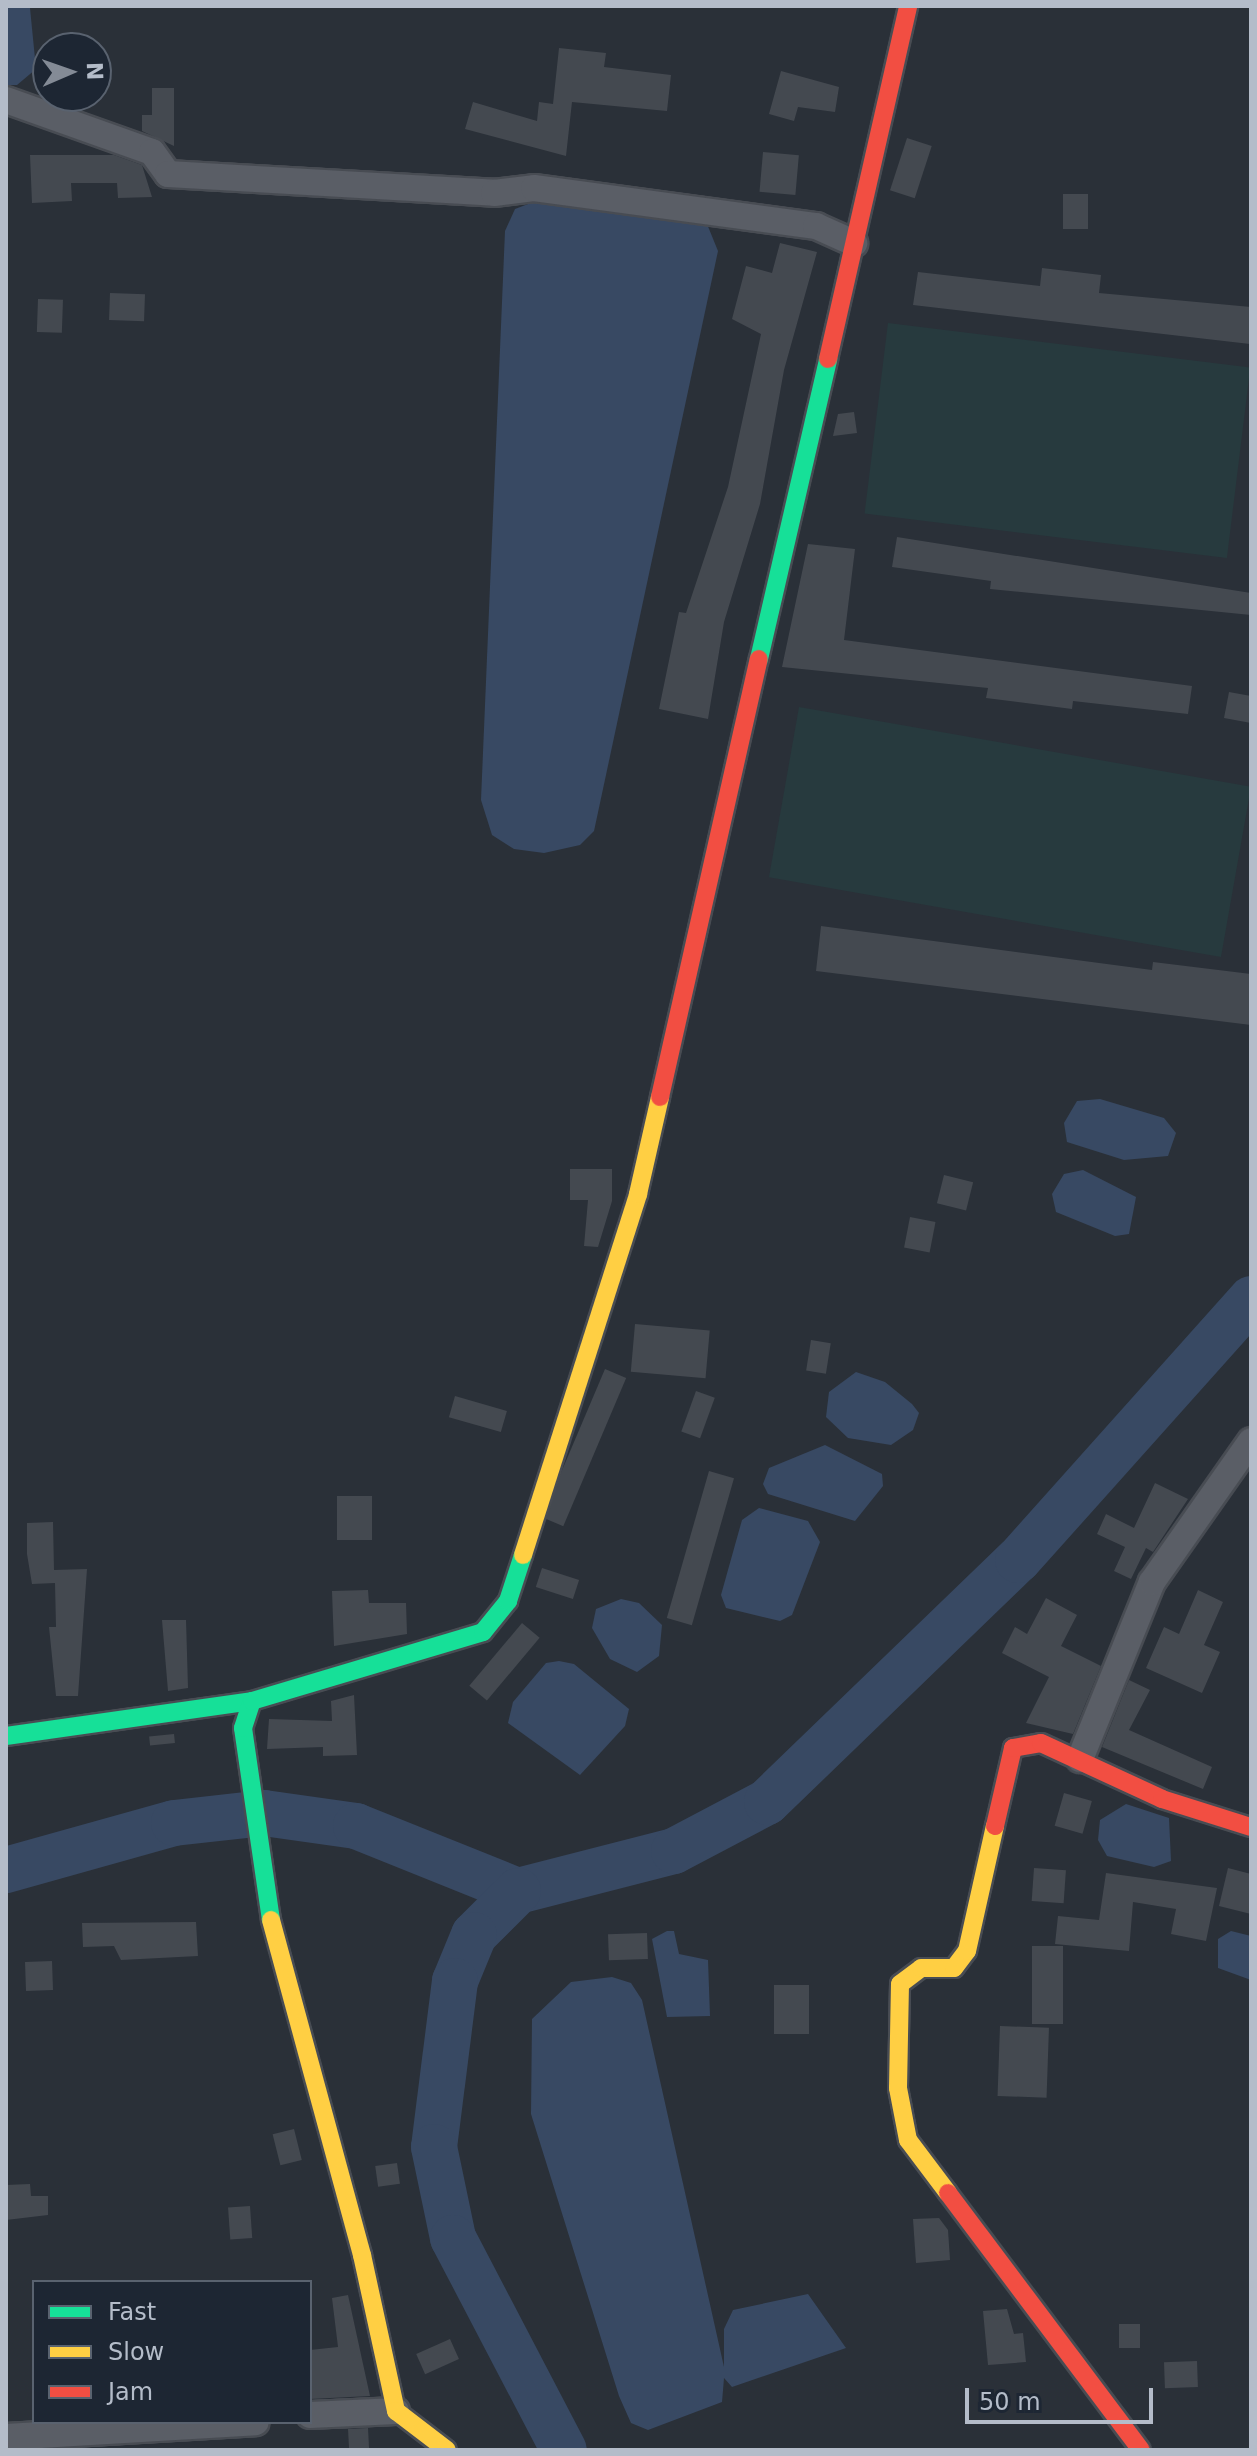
<!DOCTYPE html>
<html>
<head>
<meta charset="utf-8">
<style>
  body { margin:0 }
  #map { position:relative; width:1257px; height:2456px; overflow:hidden; background:#2a3038; font-family:"DejaVu Sans",sans-serif }
  div>[style] { position:absolute }
  [style*='--x'] { left:calc(var(--x)*1px); top:calc(var(--y)*1px); width:calc(var(--w)*1px); rotate:calc(var(--a)*1deg) }
  .green>* { inset:0; background:#273a3e; transform-origin:0 0 }
  .water>* { inset:0; background:#384963 }
  .river>* { height:46px; margin:-23px; padding:0 23px; transform-origin:23px; border-radius:23px; background:#384963 }
  .building>* { inset:0; background:#444950; transform-origin:0 0 }
  .roads { filter:drop-shadow(2px 0 #484c53) drop-shadow(-2px 0 #484c53) drop-shadow(0 2px #484c53) drop-shadow(0 -2px #484c53) }
  .street>* { height:26px; margin:-13px; padding:0 13px; transform-origin:13px; border-radius:13px; background:#5a5e66 }
  .fast>* { height:18px; margin:-9px; padding:0 9px; transform-origin:9px; border-radius:9px; background:#16e098 }
  .slow>* { height:18px; margin:-9px; padding:0 9px; transform-origin:9px; border-radius:9px; background:#ffcf43 }
  .jam>* { height:18px; margin:-9px; padding:0 9px; transform-origin:9px; border-radius:9px; background:#f24e42 }
  span { translate:-50% -50%; white-space:nowrap; text-align:center; line-height:1.15; -webkit-text-stroke:6px #1d2633; paint-order:stroke }
  .frame { position:absolute; inset:0; border:8px solid #b4bcc9; pointer-events:none }
  .legend { position:absolute; left:32px; top:2280px; width:280px; height:144px; box-sizing:border-box; background:#1d2633; border:2px solid #59626f; margin:0; padding:10px 14px; list-style:none; font-size:24px; color:#b4bcc9 }
  .legend li { display:flex; align-items:center; gap:16px; height:40px }
  .legend b { width:40px; border:2px solid #59626f }
  .north { position:absolute; left:32px; top:32px; width:80px; height:80px; box-sizing:border-box; background:#1d2633; border:2px solid #59626f; border-radius:50%; rotate:88deg; font-size:22px; font-weight:700; line-height:32px; text-align:center; color:#b4bcc9 }
  .north::after { content:''; display:block; margin:auto; width:28px; height:36px; background:#848b96; clip-path:polygon(50% 0,100% 100%,50% 72%,0 100%) }
  .scale { position:absolute; left:965px; top:2388px; width:188px; height:36px; box-sizing:border-box; border:4px solid #b4bcc9; border-top:0; padding-left:10px; font-size:24px; line-height:28px; white-space:nowrap; color:#b4bcc9; -webkit-text-stroke:6px #1d2633; paint-order:stroke }
</style>
</head>
<body>
<div id="map">
  <div class="green">
    <div style="left:888px;top:323px;width:365px;height:192px;rotate:7deg"></div>
    <div style="left:799px;top:707px;width:459px;height:173px;rotate:10deg"></div>
  </div>
  <div class="water">
    <div style="clip-path:polygon(6px 6px,30px 8px,36px 69px,17px 85px,6px 85px)"></div>
    <div style="clip-path:polygon(536px 201px,691px 218px,707px 224px,718px 251px,594px 831px,580px 845px,544px 853px,514px 849px,492px 835px,481px 800px,505px 231px,515px 209px)"></div>
    <div style="clip-path:polygon(1100px 1099px,1164px 1118px,1176px 1133px,1168px 1156px,1124px 1160px,1067px 1142px,1064px 1123px,1077px 1101px)"></div>
    <div style="clip-path:polygon(1083px 1170px,1136px 1197px,1129px 1234px,1115px 1236px,1056px 1212px,1052px 1194px,1064px 1174px)"></div>
    <div style="clip-path:polygon(856px 1372px,885px 1382px,912px 1404px,919px 1413px,913px 1430px,891px 1445px,848px 1438px,826px 1417px,829px 1392px)"></div>
    <div style="clip-path:polygon(825px 1445px,882px 1474px,883px 1486px,855px 1521px,768px 1494px,763px 1484px,769px 1468px)"></div>
    <div style="clip-path:polygon(759px 1508px,808px 1521px,820px 1542px,792px 1615px,780px 1621px,726px 1608px,721px 1595px,742px 1520px)"></div>
    <div style="clip-path:polygon(621px 1599px,639px 1603px,662px 1625px,659px 1656px,637px 1672px,610px 1659px,592px 1628px,596px 1609px)"></div>
    <div style="clip-path:polygon(559px 1661px,574px 1664px,629px 1709px,625px 1726px,580px 1775px,508px 1723px,513px 1702px,546px 1663px)"></div>
    <div style="clip-path:polygon(1126px 1804px,1169px 1818px,1171px 1861px,1154px 1867px,1107px 1856px,1098px 1840px,1100px 1820px)"></div>
    <div style="clip-path:polygon(667px 1931px,674px 1931px,679px 1954px,708px 1960px,710px 2016px,667px 2017px,652px 1939px)"></div>
    <div style="clip-path:polygon(1231px 1931px,1251px 1936px,1251px 1980px,1218px 1968px,1218px 1939px)"></div>
    <div style="clip-path:polygon(612px 1977px,631px 1983px,642px 2000px,724px 2367px,724px 2329px,733px 2310px,808px 2294px,846px 2348px,732px 2387px,724px 2378px,722px 2402px,648px 2430px,631px 2423px,619px 2396px,531px 2114px,532px 2019px,571px 1982px)"></div>
  </div>
  <div class="river">
    <div style="--x:6;--y:1870;--w:174;--a:-15.6"></div>
    <div style="--x:174;--y:1823;--w:91;--a:-6.3"></div>
    <div style="--x:264;--y:1813;--w:93;--a:8"></div>
    <div style="--x:356;--y:1826;--w:175;--a:21.9"></div>
    <div style="--x:518;--y:1891;--w:161;--a:-14.4"></div>
    <div style="--x:674;--y:1851;--w:105;--a:-27.8"></div>
    <div style="--x:767;--y:1802;--w:349;--a:-44"></div>
    <div style="--x:1018;--y:1560;--w:350;--a:-48.2"></div>
    <div style="--x:518;--y:1891;--w:62;--a:135"></div>
    <div style="--x:474;--y:1935;--w:50;--a:112.4"></div>
    <div style="--x:455;--y:1981;--w:167;--a:97.2"></div>
    <div style="--x:434;--y:2147;--w:93;--a:78.2"></div>
    <div style="--x:453;--y:2238;--w:239;--a:62.4"></div>
  </div>
  <div class="building">
    <div style="clip-path:polygon(559px 48px,606px 53px,604px 67px,671px 75px,667px 111px,572px 102px,566px 156px,465px 129px,473px 102px,537px 121px,539px 102px,553px 104px)"></div>
    <div style="clip-path:polygon(781px 71px,839px 87px,835px 112px,798px 107px,794px 121px,769px 114px)"></div>
    <div style="clip-path:polygon(152px 88px,174px 88px,174px 146px,142px 131px,142px 115px,152px 115px)"></div>
    <div style="left:907px;top:138px;width:26px;height:55px;rotate:18deg"></div>
    <div style="left:763px;top:152px;width:36px;height:40px;rotate:5deg"></div>
    <div style="clip-path:polygon(30px 155px,114px 155px,142px 165px,152px 197px,118px 198px,117px 183px,71px 183px,72px 201px,32px 203px)"></div>
    <div style="left:1063px;top:194px;width:25px;height:35px"></div>
    <div style="clip-path:polygon(780px 243px,817px 252px,784px 370px,760px 504px,724px 622px,708px 719px,659px 709px,679px 612px,686px 613px,728px 487px,761px 334px,732px 319px,746px 266px,772px 273px)"></div>
    <div style="clip-path:polygon(1042px 268px,1101px 275px,1099px 293px,1251px 307px,1250px 344px,913px 305px,918px 272px,1040px 286px)"></div>
    <div style="left:110px;top:293px;width:35px;height:27px;rotate:2deg"></div>
    <div style="left:38px;top:299px;width:25px;height:33px;rotate:2deg"></div>
    <div style="clip-path:polygon(854px 412px,857px 433px,833px 436px,838px 414px)"></div>
    <div style="clip-path:polygon(897px 537px,1251px 593px,1251px 615px,990px 589px,991px 581px,892px 567px)"></div>
    <div style="clip-path:polygon(808px 544px,855px 549px,844px 640px,1192px 686px,1188px 714px,1073px 701px,1072px 709px,986px 698px,988px 688px,782px 667px)"></div>
    <div style="clip-path:polygon(1229px 692px,1251px 696px,1251px 723px,1224px 718px)"></div>
    <div style="clip-path:polygon(821px 926px,1152px 970px,1153px 962px,1251px 974px,1251px 1025px,816px 971px)"></div>
    <div style="clip-path:polygon(570px 1169px,612px 1169px,612px 1201px,598px 1247px,584px 1246px,588px 1200px,570px 1200px)"></div>
    <div style="left:944px;top:1175px;width:30px;height:29px;rotate:14deg"></div>
    <div style="left:910px;top:1217px;width:26px;height:31px;rotate:11deg"></div>
    <div style="left:635px;top:1324px;width:75px;height:48px;rotate:5deg"></div>
    <div style="left:811px;top:1340px;width:20px;height:31px;rotate:9deg"></div>
    <div style="left:605px;top:1369px;width:23px;height:161px;rotate:23deg"></div>
    <div style="left:696px;top:1391px;width:20px;height:43px;rotate:20deg"></div>
    <div style="left:455px;top:1396px;width:54px;height:22px;rotate:16deg"></div>
    <div style="left:709px;top:1471px;width:26px;height:153px;rotate:16deg"></div>
    <div style="clip-path:polygon(1155px 1483px,1188px 1499px,1153px 1552px,1146px 1548px,1131px 1579px,1114px 1571px,1125px 1547px,1097px 1534px,1106px 1514px,1134px 1528px)"></div>
    <div style="left:337px;top:1496px;width:35px;height:44px"></div>
    <div style="clip-path:polygon(53px 1522px,54px 1570px,87px 1569px,78px 1696px,56px 1696px,49px 1627px,56px 1627px,55px 1583px,32px 1584px,27px 1554px,27px 1523px)"></div>
    <div style="left:542px;top:1568px;width:39px;height:20px;rotate:18deg"></div>
    <div style="clip-path:polygon(368px 1590px,369px 1603px,406px 1603px,407px 1634px,334px 1646px,332px 1591px)"></div>
    <div style="clip-path:polygon(1198px 1590px,1223px 1602px,1204px 1645px,1220px 1652px,1202px 1693px,1146px 1668px,1164px 1627px,1179px 1634px)"></div>
    <div style="clip-path:polygon(1046px 1598px,1077px 1615px,1061px 1646px,1101px 1666px,1073px 1734px,1026px 1723px,1049px 1677px,1002px 1653px,1015px 1627px,1027px 1634px)"></div>
    <div style="clip-path:polygon(162px 1620px,186px 1620px,188px 1688px,168px 1691px)"></div>
    <div style="left:522px;top:1623px;width:23px;height:82px;rotate:40deg"></div>
    <div style="clip-path:polygon(1129px 1680px,1150px 1690px,1129px 1730px,1212px 1767px,1203px 1789px,1102px 1747px)"></div>
    <div style="clip-path:polygon(354px 1695px,357px 1755px,323px 1756px,323px 1747px,267px 1749px,269px 1719px,332px 1721px,331px 1701px)"></div>
    <div style="left:174px;top:1734px;width:9px;height:25px;rotate:84deg"></div>
    <div style="left:1064px;top:1793px;width:29px;height:34px;rotate:16deg"></div>
    <div style="left:1034px;top:1868px;width:32px;height:33px;rotate:4deg"></div>
    <div style="clip-path:polygon(1228px 1868px,1251px 1874px,1251px 1914px,1219px 1906px)"></div>
    <div style="clip-path:polygon(1106px 1873px,1217px 1888px,1206px 1941px,1171px 1934px,1176px 1909px,1133px 1902px,1129px 1951px,1055px 1944px,1058px 1916px,1099px 1920px)"></div>
    <div style="clip-path:polygon(196px 1922px,198px 1956px,121px 1960px,114px 1946px,83px 1947px,82px 1923px)"></div>
    <div style="left:647px;top:1933px;width:26px;height:39px;rotate:88deg"></div>
    <div style="left:1032px;top:1946px;width:31px;height:78px"></div>
    <div style="left:52px;top:1961px;width:29px;height:27px;rotate:88deg"></div>
    <div style="left:774px;top:1985px;width:35px;height:49px"></div>
    <div style="left:1000px;top:2026px;width:49px;height:70px;rotate:2deg"></div>
    <div style="left:294px;top:2129px;width:32px;height:22px;rotate:76deg"></div>
    <div style="left:397px;top:2163px;width:21px;height:22px;rotate:82deg"></div>
    <div style="clip-path:polygon(30px 2184px,31px 2196px,48px 2196px,48px 2215px,6px 2220px,6px 2185px)"></div>
    <div style="left:250px;top:2206px;width:32px;height:22px;rotate:86deg"></div>
    <div style="clip-path:polygon(939px 2218px,948px 2230px,950px 2260px,916px 2263px,913px 2219px)"></div>
    <div style="clip-path:polygon(348px 2295px,370px 2396px,310px 2399px,310px 2350px,338px 2347px,332px 2298px)"></div>
    <div style="clip-path:polygon(1007px 2309px,1014px 2334px,1023px 2333px,1026px 2362px,988px 2365px,983px 2311px)"></div>
    <div style="left:1119px;top:2324px;width:21px;height:24px"></div>
    <div style="left:450px;top:2339px;width:22px;height:37px;rotate:66deg"></div>
    <div style="left:1197px;top:2361px;width:26px;height:33px;rotate:88deg"></div>
    <div style="left:368px;top:2428px;width:21px;height:20px;rotate:87deg"></div>
  </div>
  <div class="roads">
    <div class="street">
      <div style="--x:6;--y:100;--w:155;--a:19.6"></div>
      <div style="--x:152;--y:152;--w:27;--a:54"></div>
      <div style="--x:168;--y:174;--w:327;--a:3.3"></div>
      <div style="--x:494;--y:193;--w:40;--a:-7.1"></div>
      <div style="--x:534;--y:188;--w:285;--a:7.7"></div>
      <div style="--x:816;--y:226;--w:42;--a:24.1"></div>
      <div style="--x:1080;--y:1759;--w:191;--a:-67.9"></div>
      <div style="--x:1152;--y:1582;--w:172;--a:-54.9"></div>
      <div style="--x:310;--y:2415;--w:86;--a:-2.7"></div>
      <div style="--x:6;--y:2437;--w:250;--a:-3.4"></div>
    </div>
    <div class="fast">
      <div style="--x:759;--y:659;--w:308;--a:-77"></div>
      <div style="--x:6;--y:1736;--w:248;--a:-8.1"></div>
      <div style="--x:271;--y:1920;--w:194;--a:-98.3"></div>
      <div style="--x:243;--y:1728;--w:28;--a:-72"></div>
      <div style="--x:252;--y:1701;--w:241;--a:-16.6"></div>
      <div style="--x:483;--y:1632;--w:40;--a:-51"></div>
      <div style="--x:508;--y:1601;--w:48;--a:-71.9"></div>
    </div>
    <div class="slow">
      <div style="--x:523;--y:1555;--w:379;--a:-72.3"></div>
      <div style="--x:638;--y:1194;--w:99;--a:-77.2"></div>
      <div style="--x:271;--y:1920;--w:347;--a:74.8"></div>
      <div style="--x:362;--y:2255;--w:160;--a:77.7"></div>
      <div style="--x:396;--y:2411;--w:64;--a:37.4"></div>
      <div style="--x:948;--y:2193;--w:66;--a:-127"></div>
      <div style="--x:908;--y:2140;--w:53;--a:-100.9"></div>
      <div style="--x:898;--y:2088;--w:104;--a:-88.9"></div>
      <div style="--x:900;--y:1984;--w:26;--a:-37"></div>
      <div style="--x:921;--y:1968;--w:33;--a:0"></div>
      <div style="--x:954;--y:1968;--w:21;--a:-53"></div>
      <div style="--x:967;--y:1951;--w:128;--a:-77.4"></div>
    </div>
    <div class="jam">
      <div style="--x:828;--y:359;--w:362;--a:-77.2"></div>
      <div style="--x:660;--y:1097;--w:449;--a:-77.3"></div>
      <div style="--x:995;--y:1826;--w:80;--a:-77"></div>
      <div style="--x:1013;--y:1748;--w:28;--a:-10"></div>
      <div style="--x:1041;--y:1743;--w:133;--a:24.8"></div>
      <div style="--x:1162;--y:1799;--w:93;--a:17.5"></div>
      <div style="--x:948;--y:2193;--w:321;--a:53.1"></div>
    </div>
  </div>
  <div class="frame"></div>
  <ul class="legend">
  <li><b style="height:10px;background:#16e098"></b>Fast</li>
  <li><b style="height:10px;background:#ffcf43"></b>Slow</li>
  <li><b style="height:10px;background:#f24e42"></b>Jam</li>
  </ul>
  <div class="north">N</div>
  <div class="scale">50 m</div>
</div>
</body>
</html>
